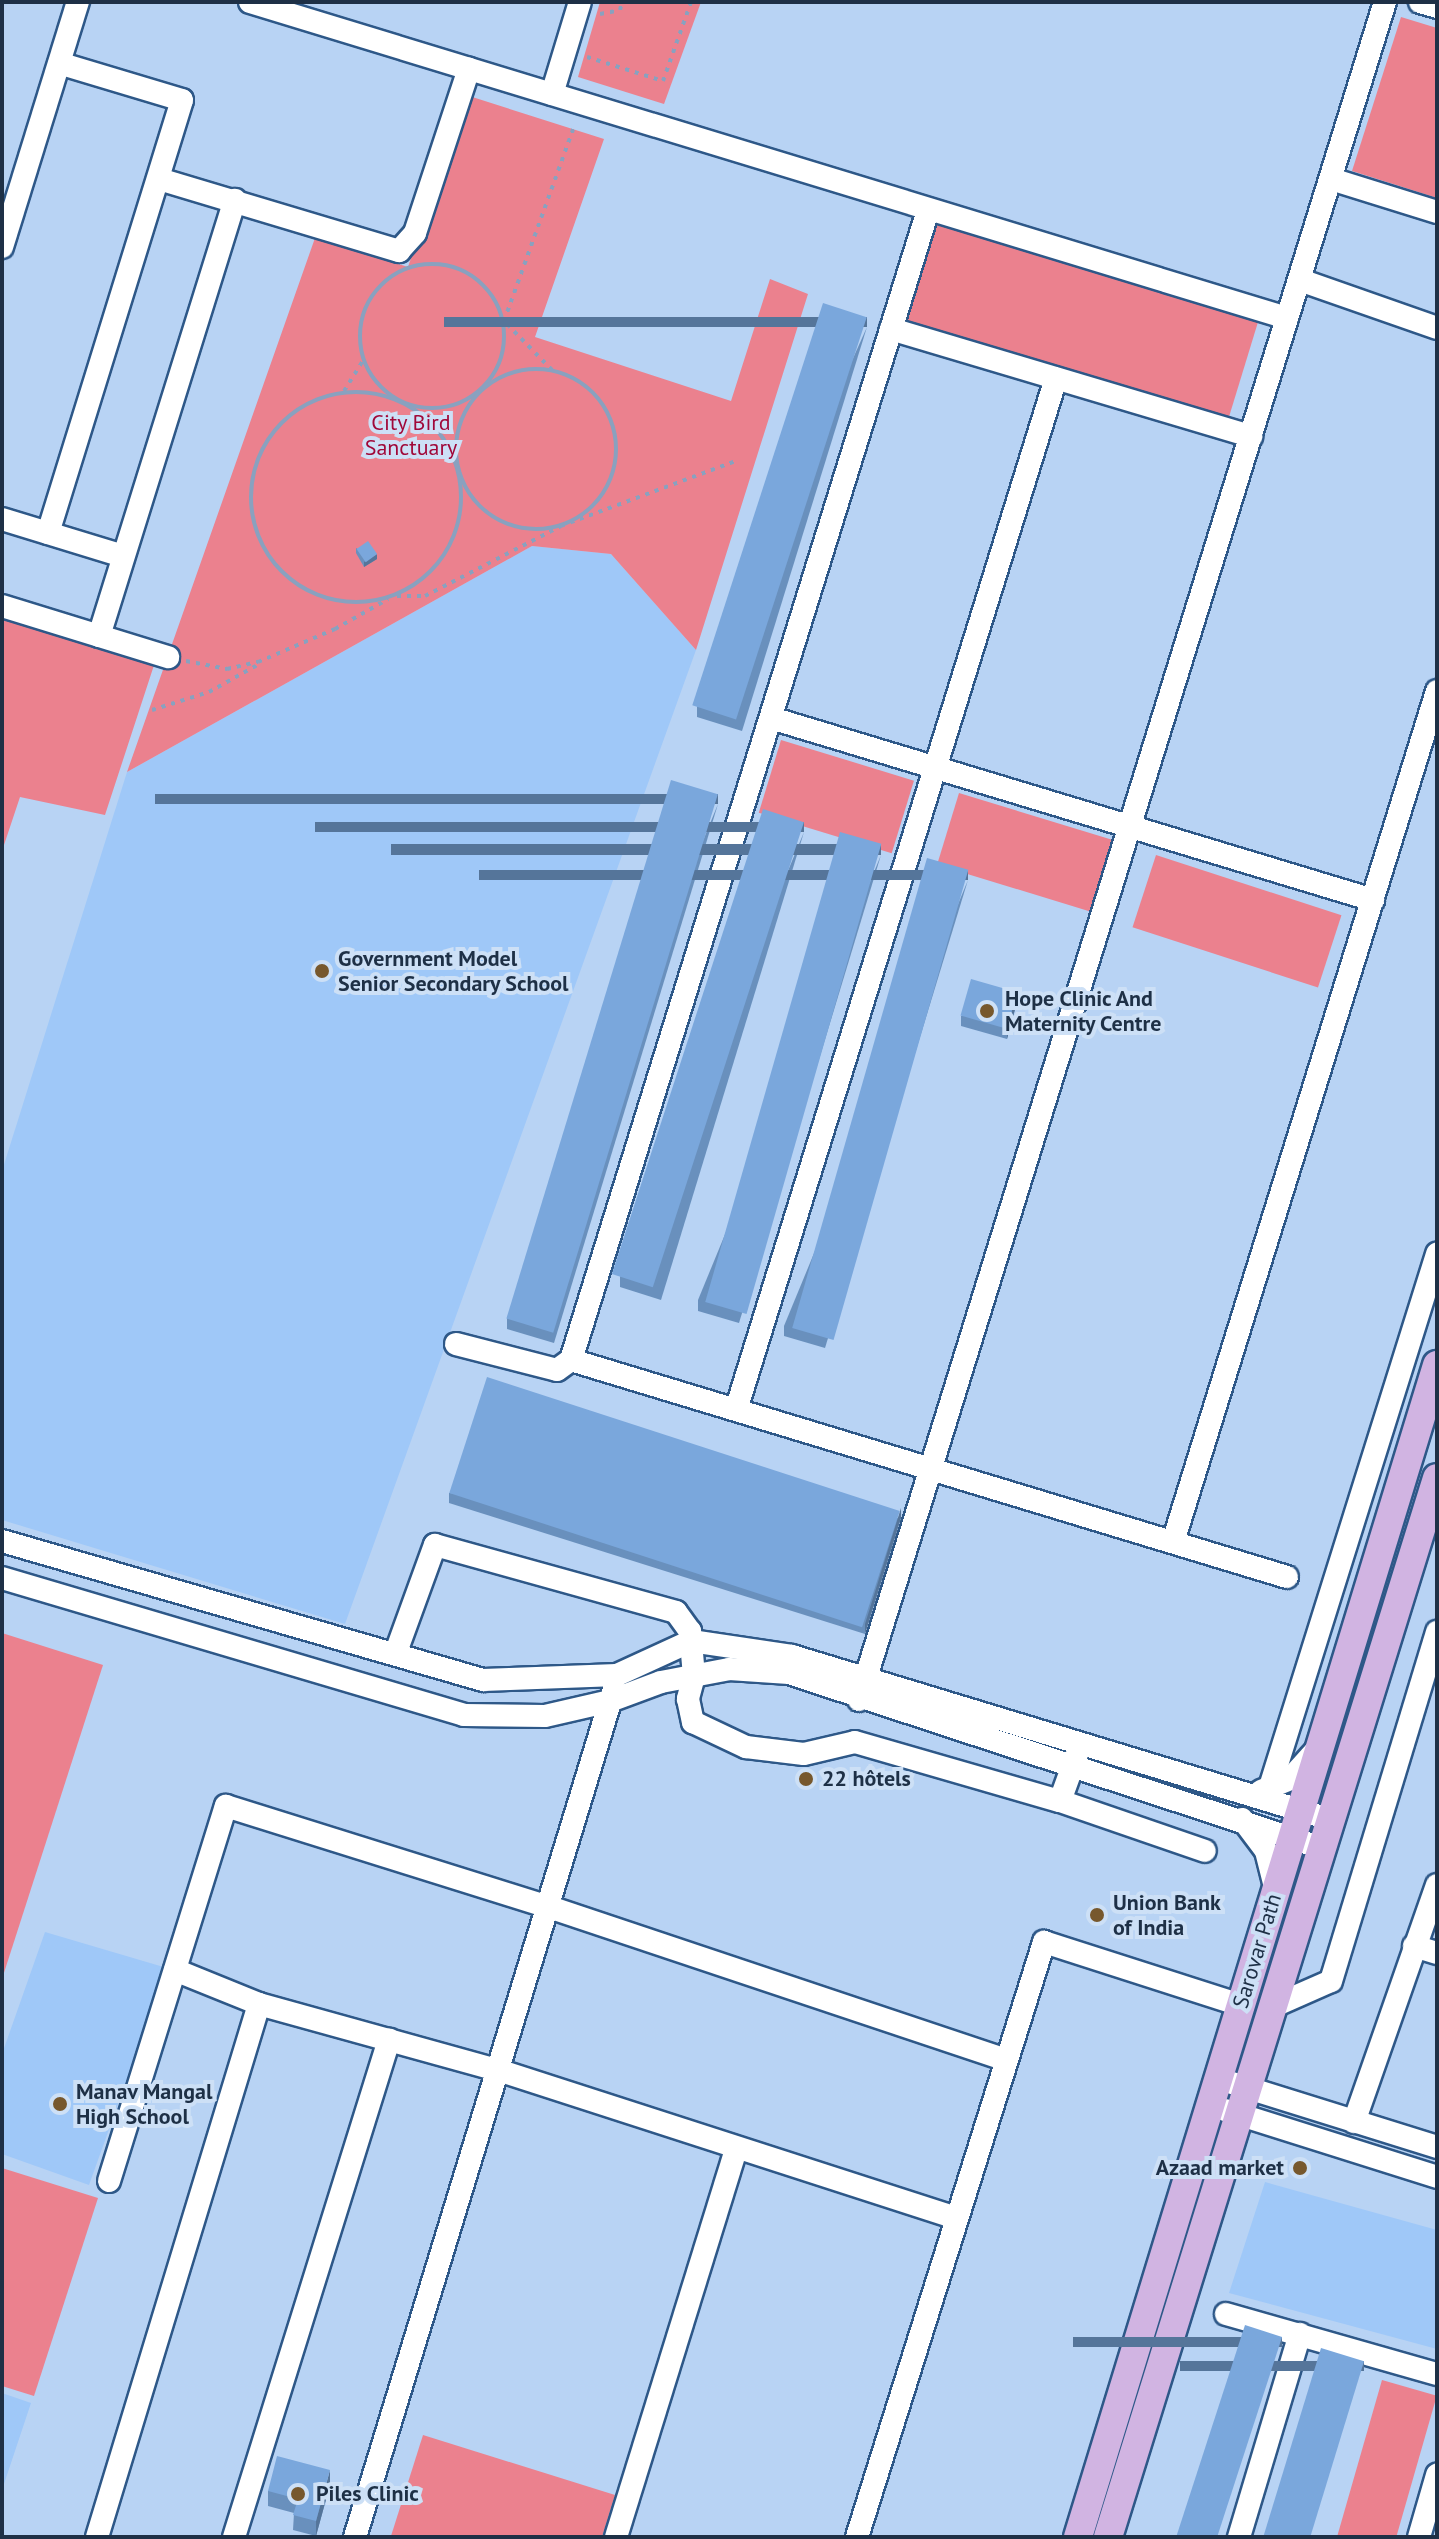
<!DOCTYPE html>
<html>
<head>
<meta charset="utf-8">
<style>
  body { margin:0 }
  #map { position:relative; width:1439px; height:2539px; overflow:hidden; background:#b8d3f4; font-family:"PT Sans",sans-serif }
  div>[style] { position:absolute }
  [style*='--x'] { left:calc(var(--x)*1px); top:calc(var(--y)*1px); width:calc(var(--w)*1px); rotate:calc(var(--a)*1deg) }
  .built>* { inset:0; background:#9fc8f8 }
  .green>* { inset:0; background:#eb818e; transform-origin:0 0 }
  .path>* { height:4px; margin-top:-2px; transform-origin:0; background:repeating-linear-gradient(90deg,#89a1bf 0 4px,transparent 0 10px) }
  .path>.ring { margin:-2px; padding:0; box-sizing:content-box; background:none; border:4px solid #89a1bf; border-radius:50% }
  .roads { filter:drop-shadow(2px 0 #2e5888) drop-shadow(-2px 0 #2e5888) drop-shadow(0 2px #2e5888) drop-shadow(0 -2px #2e5888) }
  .minor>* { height:22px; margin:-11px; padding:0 11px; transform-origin:11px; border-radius:11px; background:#fff }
  .major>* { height:28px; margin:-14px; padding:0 14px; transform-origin:14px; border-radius:14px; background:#d1b4e2 }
  .wall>* { inset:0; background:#6990bd }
  .shaded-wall>* { inset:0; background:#55759a; transform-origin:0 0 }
  .building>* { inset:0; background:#7aa7dc; transform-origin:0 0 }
  .dots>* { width:22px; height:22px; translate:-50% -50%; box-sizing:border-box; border:4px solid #cde0f6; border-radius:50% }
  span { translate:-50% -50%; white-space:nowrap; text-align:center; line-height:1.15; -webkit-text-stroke:8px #cde0f6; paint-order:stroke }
  .park-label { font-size:22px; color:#a00839 }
  .poi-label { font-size:22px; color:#1e3046; font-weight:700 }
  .left { translate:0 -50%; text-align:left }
  .right { translate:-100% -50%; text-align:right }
  .street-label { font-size:22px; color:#1e3046 }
  .frame { position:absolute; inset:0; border:4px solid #1e3046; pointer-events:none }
</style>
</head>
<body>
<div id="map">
  <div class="built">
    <div style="clip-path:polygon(532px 546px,611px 554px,696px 650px,345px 1624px,2px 1520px,2px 1171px,127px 772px)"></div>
    <div style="clip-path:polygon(45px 1932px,167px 1968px,89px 2185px,2px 2154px,2px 2054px)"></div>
    <div style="clip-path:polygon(1265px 2182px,1437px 2230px,1437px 2349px,1229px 2293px)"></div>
    <div style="clip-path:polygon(2px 2393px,31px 2403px,2px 2490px)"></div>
  </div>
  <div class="green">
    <div style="clip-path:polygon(600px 2px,701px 2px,664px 104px,578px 77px)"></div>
    <div style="clip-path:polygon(1401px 17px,1437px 28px,1437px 198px,1352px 171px)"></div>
    <div style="clip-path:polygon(466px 95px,604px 139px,535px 337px,731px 401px,770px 279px,808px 294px,696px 650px,611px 554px,532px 546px,127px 772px,315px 238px,408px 267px)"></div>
    <div style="left:915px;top:216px;width:359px;height:102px;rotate:17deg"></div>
    <div style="clip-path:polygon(2px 613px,157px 656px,105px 815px,20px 797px,2px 851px)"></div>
    <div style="left:781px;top:740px;width:139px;height:76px;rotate:17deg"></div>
    <div style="left:959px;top:793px;width:160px;height:75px;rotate:17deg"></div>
    <div style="left:1156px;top:855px;width:195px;height:76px;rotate:18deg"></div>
    <div style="clip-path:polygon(2px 1633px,103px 1665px,2px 1979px)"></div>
    <div style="clip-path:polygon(2px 2168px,98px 2198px,34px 2396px,2px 2386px)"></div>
    <div style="left:1382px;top:2380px;width:57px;height:164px;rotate:16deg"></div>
    <div style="clip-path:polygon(423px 2435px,615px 2495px,602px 2537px,391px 2536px)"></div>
  </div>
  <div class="path">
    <div style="--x:600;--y:14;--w:20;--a:-11"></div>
    <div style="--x:620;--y:10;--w:8;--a:-76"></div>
    <div style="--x:587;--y:57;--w:80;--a:17.5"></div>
    <div style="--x:663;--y:81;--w:84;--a:-70.5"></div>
    <div class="ring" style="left:360px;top:264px;width:140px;height:140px"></div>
    <div class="ring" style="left:456px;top:369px;width:156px;height:156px"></div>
    <div style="--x:552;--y:370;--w:69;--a:-134.4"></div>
    <div style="--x:504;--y:321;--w:204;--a:-70.2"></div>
    <div style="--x:344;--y:391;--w:36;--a:-58"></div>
    <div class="ring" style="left:251px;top:392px;width:206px;height:206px"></div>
    <div style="--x:397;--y:596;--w:28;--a:0"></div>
    <div style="--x:425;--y:596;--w:153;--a:-27.2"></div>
    <div style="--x:561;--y:526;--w:189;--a:-20.4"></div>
    <div style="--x:186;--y:661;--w:42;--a:11"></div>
    <div style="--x:227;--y:669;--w:32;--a:-13"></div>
    <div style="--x:258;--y:662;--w:84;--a:-23.2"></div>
    <div style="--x:335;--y:629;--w:61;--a:-29.5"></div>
    <div style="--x:152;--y:710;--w:60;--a:-17.5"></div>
    <div style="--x:209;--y:692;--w:57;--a:-29.2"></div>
  </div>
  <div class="roads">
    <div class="minor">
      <div style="--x:250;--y:2;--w:1084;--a:16.95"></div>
      <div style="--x:1420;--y:2;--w:18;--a:16"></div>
      <div style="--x:552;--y:94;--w:96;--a:-73.1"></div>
      <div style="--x:159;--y:179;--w:251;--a:16.7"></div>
      <div style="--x:399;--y:251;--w:24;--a:-48"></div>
      <div style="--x:415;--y:233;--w:173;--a:-71.8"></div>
      <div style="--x:1331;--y:179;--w:111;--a:17.3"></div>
      <div style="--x:2;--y:247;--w:257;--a:-72.8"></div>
      <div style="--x:1300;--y:280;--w:145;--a:19.3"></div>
      <div style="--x:891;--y:329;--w:376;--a:16.6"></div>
      <div style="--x:2;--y:519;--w:127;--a:17"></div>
      <div style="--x:48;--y:533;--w:453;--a:-72.8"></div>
      <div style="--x:182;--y:100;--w:128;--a:-163.3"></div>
      <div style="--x:2;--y:606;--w:174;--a:17.1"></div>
      <div style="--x:99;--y:636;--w:457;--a:-72.7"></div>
      <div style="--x:771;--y:718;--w:629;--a:16.82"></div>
      <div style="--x:456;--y:1344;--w:104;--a:14.4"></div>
      <div style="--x:557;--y:1370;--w:17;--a:-36"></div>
      <div style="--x:571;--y:1360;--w:1204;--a:-72.75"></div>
      <div style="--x:571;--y:1360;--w:748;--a:16.86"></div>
      <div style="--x:736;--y:1410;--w:1080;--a:-72.77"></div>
      <div style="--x:2;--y:1541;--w:501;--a:16.12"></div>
      <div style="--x:483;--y:1680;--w:134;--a:-2.1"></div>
      <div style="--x:617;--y:1675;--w:81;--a:-24.7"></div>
      <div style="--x:691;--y:1641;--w:102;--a:8.4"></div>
      <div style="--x:792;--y:1656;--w:548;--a:16.88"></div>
      <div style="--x:1173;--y:1542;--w:891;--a:-72.76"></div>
      <div style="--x:2;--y:1578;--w:482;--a:16.5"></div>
      <div style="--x:464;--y:1715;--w:81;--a:0.7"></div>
      <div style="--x:545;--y:1716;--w:67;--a:-13"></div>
      <div style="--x:610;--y:1701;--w:54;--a:-20.4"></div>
      <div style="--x:661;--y:1682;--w:69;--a:-10.8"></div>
      <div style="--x:729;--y:1669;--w:60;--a:3.8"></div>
      <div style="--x:789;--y:1673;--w:561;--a:18.18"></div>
      <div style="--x:396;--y:1652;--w:114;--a:-70"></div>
      <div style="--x:435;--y:1545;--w:250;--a:15.5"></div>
      <div style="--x:676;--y:1612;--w:24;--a:54"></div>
      <div style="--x:690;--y:1631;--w:45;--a:84.9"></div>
      <div style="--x:694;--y:1676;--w:24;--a:105"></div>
      <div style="--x:688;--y:1699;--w:24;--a:78"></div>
      <div style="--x:693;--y:1722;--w:59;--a:25.3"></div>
      <div style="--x:746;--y:1747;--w:58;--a:6.9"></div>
      <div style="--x:804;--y:1754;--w:52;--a:-13.2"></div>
      <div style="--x:855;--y:1742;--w:213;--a:16.1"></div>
      <div style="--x:859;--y:1700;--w:1778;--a:-72.79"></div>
      <div style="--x:1077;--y:1754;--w:50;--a:109.9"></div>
      <div style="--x:1060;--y:1801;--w:153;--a:19"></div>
      <div style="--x:1270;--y:1787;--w:559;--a:-72.6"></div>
      <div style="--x:1261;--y:1791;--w:31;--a:-22"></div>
      <div style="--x:1290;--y:1779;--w:42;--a:-47.9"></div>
      <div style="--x:1242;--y:1819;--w:40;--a:53"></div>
      <div style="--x:1266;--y:1851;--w:37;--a:76"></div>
      <div style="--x:1414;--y:1946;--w:24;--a:17"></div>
      <div style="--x:175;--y:1970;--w:91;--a:22"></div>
      <div style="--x:259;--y:2004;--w:251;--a:15.5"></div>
      <div style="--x:501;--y:2071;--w:478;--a:17.9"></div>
      <div style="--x:1272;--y:2007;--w:64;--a:-23.8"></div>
      <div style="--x:1331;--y:1981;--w:365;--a:-73.1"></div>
      <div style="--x:1232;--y:2083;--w:215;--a:17.3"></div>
      <div style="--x:1225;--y:2110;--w:222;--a:17.5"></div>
      <div style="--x:1354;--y:2122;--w:251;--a:-70.7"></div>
      <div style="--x:109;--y:2181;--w:393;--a:-72.7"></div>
      <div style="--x:226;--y:1806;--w:338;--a:17.4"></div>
      <div style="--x:549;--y:1907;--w:482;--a:18.5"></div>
      <div style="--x:1226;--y:2314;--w:219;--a:15.9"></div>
      <div style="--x:97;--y:2537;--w:557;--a:-73.09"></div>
      <div style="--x:234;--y:2537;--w:521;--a:-72.68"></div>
      <div style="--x:355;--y:2537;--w:887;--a:-73.02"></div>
      <div style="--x:616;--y:2537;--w:406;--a:-72.8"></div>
      <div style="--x:857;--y:2537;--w:624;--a:-72.55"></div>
      <div style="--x:1044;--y:1942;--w:206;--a:17.8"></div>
      <div style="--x:1239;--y:2537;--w:212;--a:-73.3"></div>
      <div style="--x:1419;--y:2537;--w:65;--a:-73.8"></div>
    </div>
    <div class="major">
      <div style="--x:1078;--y:2537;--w:1226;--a:-72.97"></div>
      <div style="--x:1108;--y:2537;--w:1109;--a:-72.74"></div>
    </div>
  </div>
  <div class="wall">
    <div style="clip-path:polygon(867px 327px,742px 731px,697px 717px,697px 707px)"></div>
    <div style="clip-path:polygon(356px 548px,377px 559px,364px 567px,356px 553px)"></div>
    <div style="clip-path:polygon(718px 804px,554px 1343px,507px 1329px,507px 1319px)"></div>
    <div style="clip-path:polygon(804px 832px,661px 1300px,620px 1287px,620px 1277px)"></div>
    <div style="clip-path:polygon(881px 855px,739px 1323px,698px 1311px,698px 1300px)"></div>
    <div style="clip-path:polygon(968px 880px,825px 1348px,784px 1336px,784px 1326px)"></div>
    <div style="clip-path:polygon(1017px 1002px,1007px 1039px,961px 1026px,961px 1016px)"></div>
    <div style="clip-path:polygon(449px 1493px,901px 1518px,865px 1634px,449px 1503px)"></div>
    <div style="clip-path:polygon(330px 2485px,316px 2536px,293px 2530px,294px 2513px,268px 2506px,268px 2491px)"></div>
  </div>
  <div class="shaded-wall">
    <div style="left:867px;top:317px;width:10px;height:423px;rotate:90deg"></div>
    <div style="clip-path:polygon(377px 554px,377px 559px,364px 567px,364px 562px)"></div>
    <div style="left:718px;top:794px;width:10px;height:563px;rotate:90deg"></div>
    <div style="left:804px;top:822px;width:10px;height:489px;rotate:90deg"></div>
    <div style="left:881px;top:844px;width:11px;height:490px;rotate:90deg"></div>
    <div style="left:968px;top:870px;width:10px;height:489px;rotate:90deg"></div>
    <div style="clip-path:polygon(1017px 992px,1017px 1002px,1007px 1039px,1007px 1029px)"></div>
    <div style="clip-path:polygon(901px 1508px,901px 1518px,865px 1634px,865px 1624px)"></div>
    <div style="left:1282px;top:2337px;width:10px;height:209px;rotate:90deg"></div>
    <div style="left:1364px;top:2361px;width:10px;height:184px;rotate:90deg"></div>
    <div style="clip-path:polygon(330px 2470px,330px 2485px,316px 2536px,316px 2521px)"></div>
  </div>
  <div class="building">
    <div style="left:823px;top:303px;width:46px;height:423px;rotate:18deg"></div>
    <div style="left:368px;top:541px;width:16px;height:14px;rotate:55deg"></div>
    <div style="left:671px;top:780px;width:49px;height:563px;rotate:17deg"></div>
    <div style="left:763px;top:809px;width:43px;height:489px;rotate:18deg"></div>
    <div style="left:840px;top:832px;width:43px;height:489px;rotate:16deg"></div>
    <div style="left:927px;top:858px;width:43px;height:489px;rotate:16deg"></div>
    <div style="left:971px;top:979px;width:48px;height:38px;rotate:16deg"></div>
    <div style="left:487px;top:1377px;width:434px;height:122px;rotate:18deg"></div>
    <div style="left:1245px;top:2325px;width:39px;height:222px;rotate:18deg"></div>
    <div style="left:1321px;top:2348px;width:45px;height:197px;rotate:17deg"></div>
    <div style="clip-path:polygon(277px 2456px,330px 2470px,316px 2521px,293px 2515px,298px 2499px,268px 2491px)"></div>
  </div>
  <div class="dots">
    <div style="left:322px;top:971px;background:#77582d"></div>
    <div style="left:987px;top:1011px;background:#77582d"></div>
    <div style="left:806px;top:1779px;background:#77582d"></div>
    <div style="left:1097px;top:1915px;background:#77582d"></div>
    <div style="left:60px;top:2104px;background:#77582d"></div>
    <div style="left:1300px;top:2168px;background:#77582d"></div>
    <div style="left:298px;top:2494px;background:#77582d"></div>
  </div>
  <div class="park-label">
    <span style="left:411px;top:435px">City Bird<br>Sanctuary</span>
  </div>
  <div class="poi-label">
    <span class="left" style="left:338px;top:971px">Government Model<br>Senior Secondary School</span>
    <span class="left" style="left:1005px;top:1011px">Hope Clinic And<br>Maternity Centre</span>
    <span class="left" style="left:822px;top:1779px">22 hôtels</span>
    <span class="left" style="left:1113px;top:1915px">Union Bank<br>of India</span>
    <span class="left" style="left:76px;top:2104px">Manav Mangal<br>High School</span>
    <span class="right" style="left:1284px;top:2168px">Azaad market</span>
    <span class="left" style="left:316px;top:2494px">Piles Clinic</span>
  </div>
  <div class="street-label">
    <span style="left:1257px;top:1951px;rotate:-73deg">Sarovar Path</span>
  </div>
  <div class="frame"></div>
</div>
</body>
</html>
